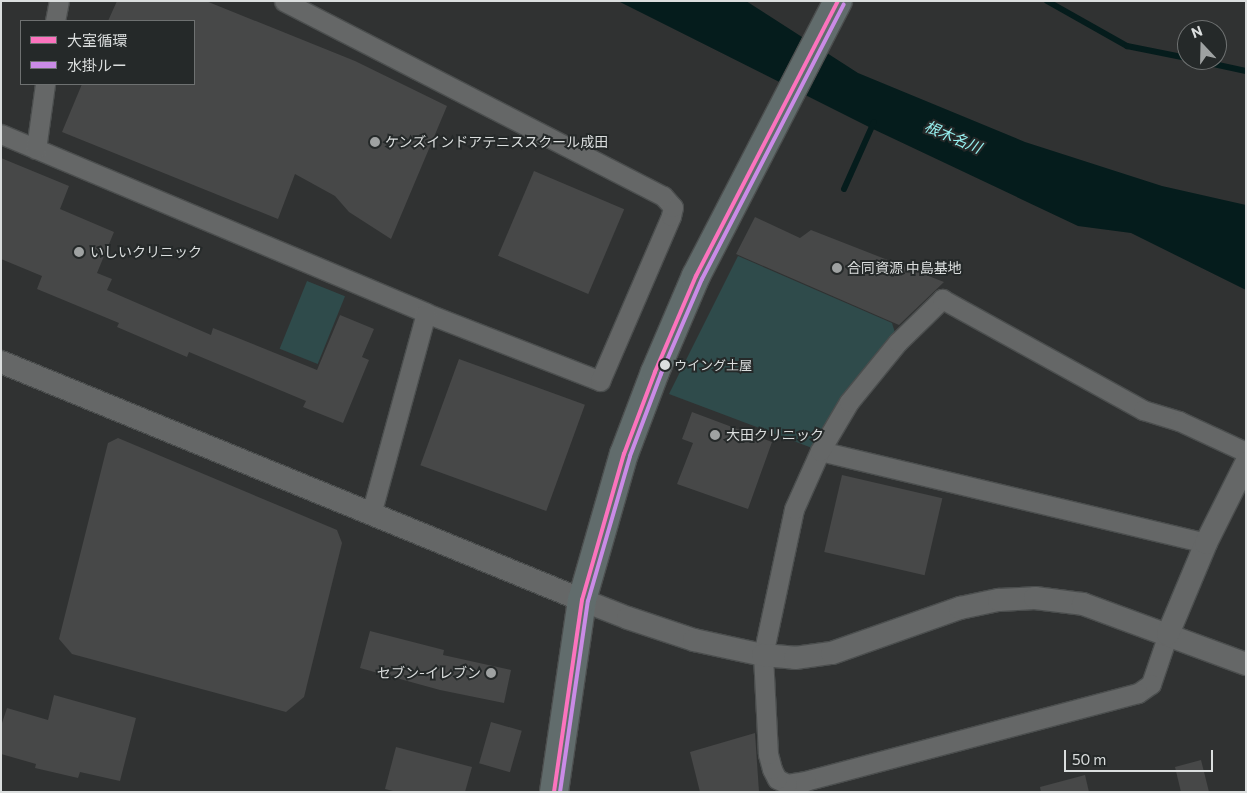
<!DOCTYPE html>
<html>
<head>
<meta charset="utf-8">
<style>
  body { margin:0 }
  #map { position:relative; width:1247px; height:793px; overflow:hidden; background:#303232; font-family:Commissioner,"Noto Sans JP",sans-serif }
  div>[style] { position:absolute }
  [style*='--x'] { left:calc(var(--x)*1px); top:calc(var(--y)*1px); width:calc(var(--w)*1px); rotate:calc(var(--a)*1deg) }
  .green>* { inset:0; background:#2f4b4b; transform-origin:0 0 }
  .water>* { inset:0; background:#051c1c }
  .stream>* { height:6px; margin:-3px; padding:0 3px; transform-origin:3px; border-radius:3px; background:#051c1c }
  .building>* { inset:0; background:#474848; transform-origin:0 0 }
  .roads { filter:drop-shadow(1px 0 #4b4e4e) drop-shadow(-1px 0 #4b4e4e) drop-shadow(0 1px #4b4e4e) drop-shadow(0 -1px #4b4e4e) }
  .minor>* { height:19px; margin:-9.5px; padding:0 9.5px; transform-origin:9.5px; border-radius:9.5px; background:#656767 }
  .tertiary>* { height:22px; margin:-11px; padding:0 11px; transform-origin:11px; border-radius:11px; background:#656767 }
  .primary>* { height:28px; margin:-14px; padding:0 14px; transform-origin:14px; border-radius:14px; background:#616c6c }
  .bus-1>* { height:4px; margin:-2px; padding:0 2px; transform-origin:2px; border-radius:2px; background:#fc73be }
  .bus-2>* { height:4px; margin:-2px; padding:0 2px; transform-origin:2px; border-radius:2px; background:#ca8be6 }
  .dots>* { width:14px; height:14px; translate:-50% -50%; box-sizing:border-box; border:2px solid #252929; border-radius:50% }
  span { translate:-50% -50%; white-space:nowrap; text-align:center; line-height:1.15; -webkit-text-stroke:4px #252929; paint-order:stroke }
  .bus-label { font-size:13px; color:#dbdede }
  .left { translate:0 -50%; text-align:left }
  .poi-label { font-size:14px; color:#dbdede }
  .right { translate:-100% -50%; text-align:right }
  .water-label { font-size:15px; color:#95eeed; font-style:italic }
  .frame { position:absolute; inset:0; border:2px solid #dbdede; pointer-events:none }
  .legend { position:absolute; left:20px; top:20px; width:175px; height:65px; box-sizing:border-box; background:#252929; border:1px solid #6e7171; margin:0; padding:6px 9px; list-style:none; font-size:15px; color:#dbdede }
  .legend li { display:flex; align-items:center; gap:10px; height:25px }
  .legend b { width:25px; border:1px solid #6e7171 }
  .north { position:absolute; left:1177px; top:20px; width:50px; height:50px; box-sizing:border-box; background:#252929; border:1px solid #6e7171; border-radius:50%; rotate:339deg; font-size:14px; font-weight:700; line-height:20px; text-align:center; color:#dbdede }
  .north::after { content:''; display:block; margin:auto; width:18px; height:22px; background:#9fa2a2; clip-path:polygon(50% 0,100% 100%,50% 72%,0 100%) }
  .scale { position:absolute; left:1064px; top:750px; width:149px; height:22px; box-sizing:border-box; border:2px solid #dbdede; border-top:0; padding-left:6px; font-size:15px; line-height:18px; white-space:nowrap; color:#dbdede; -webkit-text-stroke:4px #252929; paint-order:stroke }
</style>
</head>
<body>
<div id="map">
  <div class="green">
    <div style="clip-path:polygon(738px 256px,892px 323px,898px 342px,820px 451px,669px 394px)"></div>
    <div style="left:307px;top:281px;width:41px;height:73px;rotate:22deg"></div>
  </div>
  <div class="water">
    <div style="clip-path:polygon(618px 1px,746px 1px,858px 73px,1025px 142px,1162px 186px,1246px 205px,1246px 290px,1131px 233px,1078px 226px,873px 129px)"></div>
  </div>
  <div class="stream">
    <div style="--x:1047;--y:1;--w:92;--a:29.4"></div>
    <div style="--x:1127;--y:46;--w:61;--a:11.3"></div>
    <div style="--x:1195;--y:60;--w:52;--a:12.2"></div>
    <div style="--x:844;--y:189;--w:73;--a:-65.9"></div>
  </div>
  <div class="building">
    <div style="clip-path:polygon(117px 1px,206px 1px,355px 61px,447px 106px,391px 239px,349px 212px,335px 196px,295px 174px,278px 219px,62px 132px,82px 84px,194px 84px,194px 21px,108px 21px)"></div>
    <div style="clip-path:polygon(1px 158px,69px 186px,60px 209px,114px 232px,97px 273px,112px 279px,107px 290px,211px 335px,213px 328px,317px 370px,340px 315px,374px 329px,362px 357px,369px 360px,343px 423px,303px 407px,306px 401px,189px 352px,187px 357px,117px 327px,119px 323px,37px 289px,42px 276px,1px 259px)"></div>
    <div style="left:534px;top:171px;width:98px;height:92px;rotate:23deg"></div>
    <div style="clip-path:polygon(755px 217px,800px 238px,811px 230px,944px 282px,899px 325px,736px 254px)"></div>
    <div style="left:459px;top:359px;width:134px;height:113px;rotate:20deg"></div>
    <div style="clip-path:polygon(692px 412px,772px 442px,748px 509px,677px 484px,693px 443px,682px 439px)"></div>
    <div style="clip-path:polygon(118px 438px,337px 530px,342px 543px,304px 697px,286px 712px,72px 654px,59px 639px,108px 443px)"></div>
    <div style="left:842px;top:475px;width:103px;height:79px;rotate:13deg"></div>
    <div style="clip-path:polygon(370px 631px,444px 650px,443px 655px,511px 670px,504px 703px,440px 690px,360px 668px)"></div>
    <div style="clip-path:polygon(54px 695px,136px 718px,120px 781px,80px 772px,78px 778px,35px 768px,36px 764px,1px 754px,1px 726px,7px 708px,48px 720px)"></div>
    <div style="left:491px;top:722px;width:32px;height:43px;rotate:16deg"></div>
    <div style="clip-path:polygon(755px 733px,759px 792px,700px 792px,690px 752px)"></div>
    <div style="clip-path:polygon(396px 747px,472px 767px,465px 792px,397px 792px,385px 789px)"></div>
    <div style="clip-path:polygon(1201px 760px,1209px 792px,1181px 792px,1175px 767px)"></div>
    <div style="clip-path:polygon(1085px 775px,1089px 792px,1041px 792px,1040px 787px)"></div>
  </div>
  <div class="roads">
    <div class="minor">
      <div style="--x:55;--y:21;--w:20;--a:-79"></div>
      <div style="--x:1;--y:134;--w:461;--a:22.8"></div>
      <div style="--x:426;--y:313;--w:187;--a:21.3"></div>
      <div style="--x:600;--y:381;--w:180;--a:-66.7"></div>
      <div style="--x:671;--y:216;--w:9;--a:-77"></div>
      <div style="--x:673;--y:207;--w:15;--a:-132"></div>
      <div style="--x:663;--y:196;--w:426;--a:-152.8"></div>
      <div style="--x:36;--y:149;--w:66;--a:-82.1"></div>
      <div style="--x:820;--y:451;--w:397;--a:13.4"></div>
      <div style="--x:371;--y:514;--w:208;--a:-74.7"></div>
      <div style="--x:1168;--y:634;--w:53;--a:108.8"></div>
      <div style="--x:1151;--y:684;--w:16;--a:145"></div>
      <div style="--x:1138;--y:693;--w:343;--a:165.2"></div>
      <div style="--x:806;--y:781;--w:19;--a:171"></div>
      <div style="--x:787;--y:784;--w:11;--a:-153"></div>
      <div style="--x:777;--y:779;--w:11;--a:-117"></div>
      <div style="--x:772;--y:769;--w:16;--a:-105"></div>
      <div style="--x:768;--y:754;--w:99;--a:-92.9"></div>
      <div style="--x:763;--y:655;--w:149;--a:-78"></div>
      <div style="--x:794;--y:509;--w:64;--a:-65.9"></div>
      <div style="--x:820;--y:451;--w:57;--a:-59.4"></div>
      <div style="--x:849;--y:402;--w:77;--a:-50.8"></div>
      <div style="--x:898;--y:342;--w:62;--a:-44.3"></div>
      <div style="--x:942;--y:299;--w:230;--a:28.9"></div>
      <div style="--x:1143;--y:410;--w:38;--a:17"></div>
      <div style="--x:1179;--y:421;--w:74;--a:24.8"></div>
    </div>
    <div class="tertiary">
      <div style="--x:1;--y:362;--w:628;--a:22.28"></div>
      <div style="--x:582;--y:600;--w:49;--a:21.4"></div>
      <div style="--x:628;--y:618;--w:70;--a:18.4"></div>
      <div style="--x:694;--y:640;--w:71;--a:12.3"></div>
      <div style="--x:763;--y:655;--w:32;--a:5"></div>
      <div style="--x:795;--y:658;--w:37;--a:-8"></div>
      <div style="--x:832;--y:653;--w:136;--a:-19.4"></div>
      <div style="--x:960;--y:608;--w:40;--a:-12"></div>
      <div style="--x:999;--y:600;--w:36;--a:-3"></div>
      <div style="--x:1035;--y:598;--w:48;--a:7.1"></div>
      <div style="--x:1083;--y:604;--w:174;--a:20.2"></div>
      <div style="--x:1168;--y:634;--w:99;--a:-67.3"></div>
      <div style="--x:1206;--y:543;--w:89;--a:-63.4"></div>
    </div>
    <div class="primary">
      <div style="--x:554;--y:792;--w:194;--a:-81.7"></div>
      <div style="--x:582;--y:600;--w:152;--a:-74"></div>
      <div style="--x:624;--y:454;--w:88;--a:-69.3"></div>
      <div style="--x:655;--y:372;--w:104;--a:-66.9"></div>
      <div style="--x:696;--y:276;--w:309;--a:-62.7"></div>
    </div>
  </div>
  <div class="bus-1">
    <div style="--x:554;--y:792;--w:194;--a:-81.7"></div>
    <div style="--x:582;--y:600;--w:152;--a:-74"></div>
    <div style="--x:624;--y:454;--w:88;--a:-69.3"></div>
    <div style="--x:655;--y:372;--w:104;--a:-66.9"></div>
    <div style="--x:696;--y:276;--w:309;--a:-62.7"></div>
  </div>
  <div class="bus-2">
    <div style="--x:560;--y:792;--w:193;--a:-81.7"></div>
    <div style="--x:588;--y:601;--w:151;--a:-73.8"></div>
    <div style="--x:630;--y:456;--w:88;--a:-69.3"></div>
    <div style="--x:661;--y:374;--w:103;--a:-66.7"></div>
    <div style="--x:702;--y:279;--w:309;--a:-62.7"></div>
  </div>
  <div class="dots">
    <div style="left:375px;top:142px;background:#9fa2a2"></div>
    <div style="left:79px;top:252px;background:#9fa2a2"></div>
    <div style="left:837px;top:268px;background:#9fa2a2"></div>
    <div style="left:665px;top:365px;background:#dbdede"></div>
    <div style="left:715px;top:435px;background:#9fa2a2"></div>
    <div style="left:491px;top:673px;background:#9fa2a2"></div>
  </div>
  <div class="bus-label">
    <span class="left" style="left:674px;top:365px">ウイング土屋</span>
  </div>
  <div class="poi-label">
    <span class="left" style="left:385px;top:142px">ケンズインドアテニススクール成田</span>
    <span class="left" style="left:90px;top:252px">いしいクリニック</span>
    <span class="left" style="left:847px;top:268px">合同資源 中島基地</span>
    <span class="left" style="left:726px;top:435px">大田クリニック</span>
    <span class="right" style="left:481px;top:673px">セブン-イレブン</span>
  </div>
  <div class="water-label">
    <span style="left:953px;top:137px;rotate:23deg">根木名川</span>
  </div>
  <div class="frame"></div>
  <ul class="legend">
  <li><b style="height:6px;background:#fc73be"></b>大室循環</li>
  <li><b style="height:6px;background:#ca8be6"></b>水掛ルー</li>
  </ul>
  <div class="north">N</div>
  <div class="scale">50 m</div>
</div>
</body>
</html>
